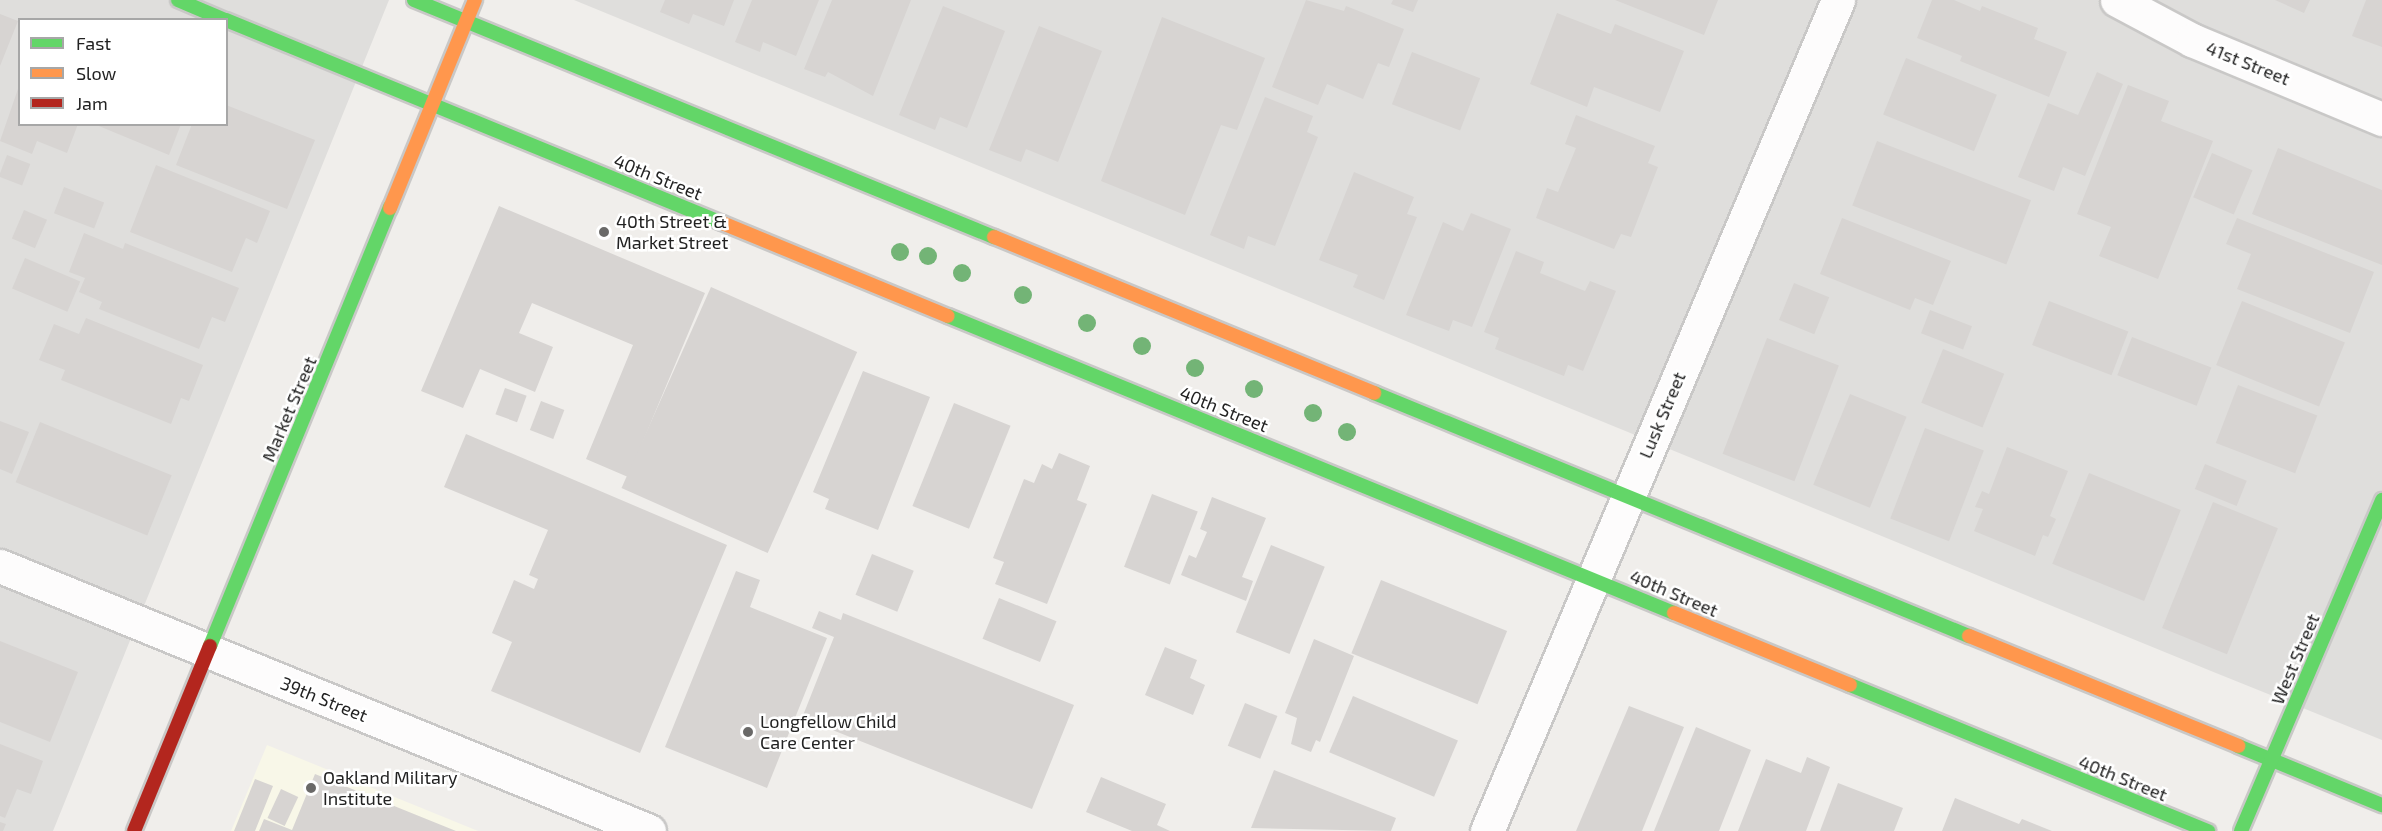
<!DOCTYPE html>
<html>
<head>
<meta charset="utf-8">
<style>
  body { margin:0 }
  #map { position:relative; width:2382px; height:831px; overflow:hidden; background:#f0eeeb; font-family:"Exo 2",sans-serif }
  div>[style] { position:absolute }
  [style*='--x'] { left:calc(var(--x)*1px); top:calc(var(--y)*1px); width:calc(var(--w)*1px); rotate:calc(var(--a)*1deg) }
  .residential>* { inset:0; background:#dfdedc }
  .education>* { inset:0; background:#f8f7e8 }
  .building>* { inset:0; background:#d7d4d2; transform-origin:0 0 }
  .roads { filter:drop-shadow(2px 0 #c9c8c7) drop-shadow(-2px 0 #c9c8c7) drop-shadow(0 2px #c9c8c7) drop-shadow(0 -2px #c9c8c7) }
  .street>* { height:33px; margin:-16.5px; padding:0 16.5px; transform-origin:16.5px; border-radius:16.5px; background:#fdfcfc }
  .fast>* { height:14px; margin:-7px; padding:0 7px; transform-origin:7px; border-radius:7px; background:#63d668 }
  .slow>* { height:14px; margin:-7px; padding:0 7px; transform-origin:7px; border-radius:7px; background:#ff974d }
  .jam>* { height:14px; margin:-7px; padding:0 7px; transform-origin:7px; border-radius:7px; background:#b3261e }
  .trees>* { width:18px; height:18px; margin:-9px; border-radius:50%; background:#73b476 }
  .dots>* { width:16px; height:16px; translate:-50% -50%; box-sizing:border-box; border:3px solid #fff; border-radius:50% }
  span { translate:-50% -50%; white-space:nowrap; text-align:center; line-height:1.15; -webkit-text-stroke:5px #fff; paint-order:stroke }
  .street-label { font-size:18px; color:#222 }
  .poi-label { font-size:18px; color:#222 }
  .left { translate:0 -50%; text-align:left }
  .legend { position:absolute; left:18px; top:18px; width:210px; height:108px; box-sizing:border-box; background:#fff; border:2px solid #a7a7a7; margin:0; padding:8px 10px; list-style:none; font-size:18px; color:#222 }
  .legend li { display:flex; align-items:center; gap:12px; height:30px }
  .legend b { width:30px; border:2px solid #a7a7a7 }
</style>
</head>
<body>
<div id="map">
  <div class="residential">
    <div style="clip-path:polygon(evenodd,0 0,389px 0,53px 831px,0 831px,0 0,20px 20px,226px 20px,226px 124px,20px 124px,20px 20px)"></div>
    <div style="clip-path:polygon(574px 0,2382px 0,2382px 740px,2211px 671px)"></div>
  </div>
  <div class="education">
    <div style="clip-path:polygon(267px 745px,478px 831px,231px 831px)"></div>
  </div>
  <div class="building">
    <div style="clip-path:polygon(665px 0,734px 0,724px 26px,693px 14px,689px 24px,660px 12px)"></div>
    <div style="clip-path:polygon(752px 0,819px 0,796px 56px,763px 42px,760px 52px,735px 42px)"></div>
    <div style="clip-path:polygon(832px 0,911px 0,873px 96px,828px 72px,825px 77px,804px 69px)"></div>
    <div style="clip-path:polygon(1306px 0,1344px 11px,1346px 6px,1404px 29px,1389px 67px,1378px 63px,1363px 99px,1327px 84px,1318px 105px,1272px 87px)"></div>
    <div style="clip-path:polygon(1393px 0,1418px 0,1413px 12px,1391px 4px)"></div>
    <div style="clip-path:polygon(1615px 0,1718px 0,1704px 35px)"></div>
    <div style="clip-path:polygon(1932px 0,1954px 0,1980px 11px,1982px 6px,2038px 28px,2034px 39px,2067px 52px,2049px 97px,1960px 61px,1962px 56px,1917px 38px)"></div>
    <div style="clip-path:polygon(2275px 0,2310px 0,2304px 13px)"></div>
    <div style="clip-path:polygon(2366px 0,2382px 0,2382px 47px,2352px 36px)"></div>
    <div style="clip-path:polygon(943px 6px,1005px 31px,967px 128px,940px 117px,935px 130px,899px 115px)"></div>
    <div style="clip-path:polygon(1557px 13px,1611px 34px,1615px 24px,1684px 51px,1660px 112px,1594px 87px,1587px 107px,1530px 84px)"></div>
    <div style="clip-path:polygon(0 14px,18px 21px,0 66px)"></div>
    <div style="clip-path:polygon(1162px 17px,1265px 58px,1237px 130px,1221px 125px,1185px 215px,1101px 181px)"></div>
    <div style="clip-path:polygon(1039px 26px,1102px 51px,1058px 162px,1026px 149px,1021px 162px,989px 150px)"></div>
    <div style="left:1412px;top:52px;width:73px;height:56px;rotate:21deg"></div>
    <div style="left:1906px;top:58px;width:98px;height:61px;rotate:22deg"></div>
    <div style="clip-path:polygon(2097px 72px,2123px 84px,2085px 176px,2063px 167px,2054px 191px,2018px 177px,2048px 103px,2078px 115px)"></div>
    <div style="clip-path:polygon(2128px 85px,2169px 101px,2161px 121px,2213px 141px,2158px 279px,2099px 256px,2111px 227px,2077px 214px)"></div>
    <div style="clip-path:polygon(19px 86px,20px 124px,78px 124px,67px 153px,37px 141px,32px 154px,0 141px)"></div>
    <div style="clip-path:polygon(1265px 97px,1313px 116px,1307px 132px,1318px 137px,1275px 246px,1248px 236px,1244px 249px,1210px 235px)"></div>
    <div style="clip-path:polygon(226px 105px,315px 140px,287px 209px,176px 165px,192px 124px,226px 124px)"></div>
    <div style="clip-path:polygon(1576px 115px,1655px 146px,1648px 163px,1658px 167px,1631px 237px,1621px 234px,1614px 249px,1536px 218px,1547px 188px,1558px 192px,1576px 148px,1565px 144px)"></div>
    <div style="clip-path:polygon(94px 124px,181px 124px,169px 155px)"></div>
    <div style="left:1877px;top:141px;width:165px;height:69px;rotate:21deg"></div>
    <div style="clip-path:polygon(2278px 148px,2382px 190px,2382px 265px,2252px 214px)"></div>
    <div style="left:2212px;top:153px;width:44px;height:48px;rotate:23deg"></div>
    <div style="left:7px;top:155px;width:25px;height:23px;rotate:21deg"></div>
    <div style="clip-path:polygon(156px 165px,270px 211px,257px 243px,246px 238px,232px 272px,130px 232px)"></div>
    <div style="clip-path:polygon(1354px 172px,1414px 197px,1407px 214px,1417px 217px,1384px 300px,1353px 287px,1358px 275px,1319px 260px)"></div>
    <div style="left:64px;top:187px;width:43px;height:28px;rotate:21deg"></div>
    <div style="clip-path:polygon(499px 206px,705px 293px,628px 477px,586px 459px,633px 345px,532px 303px,519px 333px,553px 347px,535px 392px,480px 369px,463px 408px,421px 391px)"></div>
    <div style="left:24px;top:210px;width:25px;height:31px;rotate:23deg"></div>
    <div style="clip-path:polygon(1471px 213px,1511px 229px,1472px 327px,1453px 320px,1449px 331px,1406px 315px,1443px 222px,1463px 231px)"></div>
    <div style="clip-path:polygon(1842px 218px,1951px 261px,1933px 305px,1915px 298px,1910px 310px,1820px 274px)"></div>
    <div style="clip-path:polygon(2237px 218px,2374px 272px,2350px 333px,2237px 289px,2251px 254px,2226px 244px)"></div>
    <div style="clip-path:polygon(84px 233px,123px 249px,125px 243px,239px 288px,225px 322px,212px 317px,199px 349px,99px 309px,102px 302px,79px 292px,85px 278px,69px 272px)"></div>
    <div style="clip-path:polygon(1516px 251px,1544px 262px,1540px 273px,1585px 291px,1590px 281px,1616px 291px,1583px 371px,1568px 365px,1564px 376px,1495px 349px,1499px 338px,1484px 332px)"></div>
    <div style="left:25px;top:258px;width:60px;height:33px;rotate:23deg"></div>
    <div style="left:1794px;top:283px;width:38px;height:40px;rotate:22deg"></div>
    <div style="left:711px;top:287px;width:160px;height:220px;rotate:24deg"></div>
    <div style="left:2049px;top:301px;width:85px;height:47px;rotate:21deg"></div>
    <div style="left:2242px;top:301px;width:111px;height:69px;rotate:22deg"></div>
    <div style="left:1930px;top:310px;width:45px;height:25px;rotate:21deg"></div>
    <div style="clip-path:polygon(86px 318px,203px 365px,189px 401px,181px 398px,171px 424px,61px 380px,65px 370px,39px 360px,54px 324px,79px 334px)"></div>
    <div style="left:2132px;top:337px;width:85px;height:41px;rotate:21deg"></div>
    <div style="left:1767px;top:338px;width:77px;height:124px;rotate:21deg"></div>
    <div style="left:1943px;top:349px;width:66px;height:58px;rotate:22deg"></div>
    <div style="clip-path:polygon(863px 371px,930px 397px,878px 530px,825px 509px,829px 499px,813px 492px)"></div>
    <div style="left:2238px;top:385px;width:85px;height:62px;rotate:21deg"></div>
    <div style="left:505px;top:388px;width:23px;height:28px;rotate:20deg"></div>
    <div style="left:1850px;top:394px;width:61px;height:98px;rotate:22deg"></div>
    <div style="left:541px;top:401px;width:25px;height:31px;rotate:21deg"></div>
    <div style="left:954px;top:403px;width:61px;height:111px;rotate:22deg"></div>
    <div style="clip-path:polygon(0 421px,29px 432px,12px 474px,0 469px)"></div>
    <div style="left:40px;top:422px;width:142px;height:65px;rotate:22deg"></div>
    <div style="left:1925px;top:428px;width:63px;height:97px;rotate:21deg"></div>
    <div style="clip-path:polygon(466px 434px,727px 545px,640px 753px,491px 691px,512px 642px,492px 633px,514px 580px,534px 589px,538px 579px,529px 575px,548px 530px,444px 487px)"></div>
    <div style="clip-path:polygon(2007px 447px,2068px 471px,2050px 516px,2056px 519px,2048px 537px,2043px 535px,2035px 556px,1974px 531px,1983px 509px,1975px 507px,1982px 491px,1989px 494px)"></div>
    <div style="clip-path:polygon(1059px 453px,1090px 466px,1077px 500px,1087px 504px,1047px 604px,995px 584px,1004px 562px,993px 558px,1024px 479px,1034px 483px,1042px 464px,1052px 469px)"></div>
    <div style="left:2205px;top:464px;width:45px;height:27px;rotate:22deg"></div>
    <div style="left:2089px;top:473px;width:99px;height:98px;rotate:22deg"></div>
    <div style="left:1152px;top:494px;width:49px;height:78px;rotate:21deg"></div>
    <div style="clip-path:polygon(1212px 497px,1266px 518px,1242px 577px,1253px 581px,1246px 601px,1181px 575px,1189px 555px,1196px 558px,1207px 532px,1200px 529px)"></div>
    <div style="left:2213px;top:502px;width:70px;height:136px;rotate:22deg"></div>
    <div style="left:1271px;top:545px;width:58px;height:94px;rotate:22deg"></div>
    <div style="left:872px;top:554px;width:45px;height:44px;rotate:22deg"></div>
    <div style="clip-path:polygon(736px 571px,760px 580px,750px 607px,827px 638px,767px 788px,665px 747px)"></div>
    <div style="left:1381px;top:580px;width:136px;height:79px;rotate:22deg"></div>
    <div style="left:999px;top:598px;width:62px;height:44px;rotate:22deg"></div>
    <div style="clip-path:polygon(819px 611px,841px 620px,843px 613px,1074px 705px,1032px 809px,802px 718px,834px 637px,812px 628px)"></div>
    <div style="clip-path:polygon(1314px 639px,1354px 656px,1320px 742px,1316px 740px,1311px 752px,1291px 744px,1297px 718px,1285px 713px)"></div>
    <div style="clip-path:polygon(0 641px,78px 672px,50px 742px,0 722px)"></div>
    <div style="clip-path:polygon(1165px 647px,1197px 660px,1190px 678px,1205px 685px,1193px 715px,1145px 695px)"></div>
    <div style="left:1353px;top:696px;width:114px;height:61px;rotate:23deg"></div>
    <div style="left:1245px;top:703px;width:35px;height:46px;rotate:22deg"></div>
    <div style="clip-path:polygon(1629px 706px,1684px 727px,1642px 831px,1576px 831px)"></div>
    <div style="clip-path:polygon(1696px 727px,1751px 750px,1719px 831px,1654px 831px)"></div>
    <div style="clip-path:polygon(0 744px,43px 761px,31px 794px,17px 789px,5px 818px,0 816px)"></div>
    <div style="clip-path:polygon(1807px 757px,1830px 767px,1806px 831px,1738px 831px,1766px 759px,1801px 773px)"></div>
    <div style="clip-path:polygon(1274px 770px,1396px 818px,1391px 831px,1251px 828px)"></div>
    <div style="clip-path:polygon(315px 774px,456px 831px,259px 831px,264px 819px,292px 830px)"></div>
    <div style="clip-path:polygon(1101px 777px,1166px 804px,1157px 825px,1170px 831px,1132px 831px,1086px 812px)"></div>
    <div style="clip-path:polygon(255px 779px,273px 786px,255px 831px,234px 831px)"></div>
    <div style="clip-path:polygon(1838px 783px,1903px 808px,1894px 831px,1820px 831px)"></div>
    <div style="left:281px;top:789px;width:19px;height:32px;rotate:25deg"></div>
    <div style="clip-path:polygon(1955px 798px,2019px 824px,2022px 819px,2052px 831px,1942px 831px)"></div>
    <div style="clip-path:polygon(0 822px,6px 824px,3px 831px,0 831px)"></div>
  </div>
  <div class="roads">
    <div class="street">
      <div style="--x:2117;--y:0;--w:85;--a:28.1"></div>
      <div style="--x:2192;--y:40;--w:206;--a:22.6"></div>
      <div style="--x:0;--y:566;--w:701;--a:22.21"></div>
      <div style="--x:1487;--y:831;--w:902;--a:-67.1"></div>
    </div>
    <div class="fast">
      <div style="--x:178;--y:0;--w:51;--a:23.1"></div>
      <div style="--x:414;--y:0;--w:627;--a:22.23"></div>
      <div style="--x:226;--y:20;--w:536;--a:22.26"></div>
      <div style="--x:948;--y:316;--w:784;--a:22.25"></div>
      <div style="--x:1374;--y:393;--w:643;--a:22.22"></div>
      <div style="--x:210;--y:646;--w:474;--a:-67.7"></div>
      <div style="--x:1850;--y:685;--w:387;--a:22.2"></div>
      <div style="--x:2238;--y:746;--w:156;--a:22.3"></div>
      <div style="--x:2241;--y:831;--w:360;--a:-66.9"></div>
    </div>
    <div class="slow">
      <div style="--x:390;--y:208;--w:225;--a:-67.8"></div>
      <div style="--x:722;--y:223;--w:244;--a:22.4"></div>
      <div style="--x:994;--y:237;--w:411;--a:22.3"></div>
      <div style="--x:1674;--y:613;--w:190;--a:22.2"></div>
      <div style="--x:1969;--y:636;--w:291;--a:22.2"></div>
    </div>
    <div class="jam">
      <div style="--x:134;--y:831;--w:200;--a:-67.7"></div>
    </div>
  </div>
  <div class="trees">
    <div style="left:900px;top:252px"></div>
    <div style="left:928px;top:256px"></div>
    <div style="left:962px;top:273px"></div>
    <div style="left:1023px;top:295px"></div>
    <div style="left:1087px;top:323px"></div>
    <div style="left:1142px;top:346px"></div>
    <div style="left:1195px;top:368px"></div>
    <div style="left:1254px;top:389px"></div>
    <div style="left:1313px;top:413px"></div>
    <div style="left:1347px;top:432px"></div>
  </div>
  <div class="dots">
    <div style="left:604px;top:232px;background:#6a6968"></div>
    <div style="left:748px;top:732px;background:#6a6968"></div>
    <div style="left:311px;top:788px;background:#6a6968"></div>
  </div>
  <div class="street-label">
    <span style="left:2248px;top:63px;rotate:22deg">41st Street</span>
    <span style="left:658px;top:177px;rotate:22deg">40th Street</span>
    <span style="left:289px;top:409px;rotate:-67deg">Market Street</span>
    <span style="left:1224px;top:409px;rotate:22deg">40th Street</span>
    <span style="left:1662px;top:415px;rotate:-67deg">Lusk Street</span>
    <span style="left:1674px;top:593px;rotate:23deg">40th Street</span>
    <span style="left:2295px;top:659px;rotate:-67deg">West Street</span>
    <span style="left:324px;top:699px;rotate:22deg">39th Street</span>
    <span style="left:2123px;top:778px;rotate:22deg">40th Street</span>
  </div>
  <div class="poi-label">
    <span class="left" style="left:616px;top:232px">40th Street &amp;<br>Market Street</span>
    <span class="left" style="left:760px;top:732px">Longfellow Child<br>Care Center</span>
    <span class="left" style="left:323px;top:788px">Oakland Military<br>Institute</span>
  </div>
  <ul class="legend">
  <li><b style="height:8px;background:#63d668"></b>Fast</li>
  <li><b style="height:8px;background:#ff974d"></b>Slow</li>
  <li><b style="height:8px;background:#b3261e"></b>Jam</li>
  </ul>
</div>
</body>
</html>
